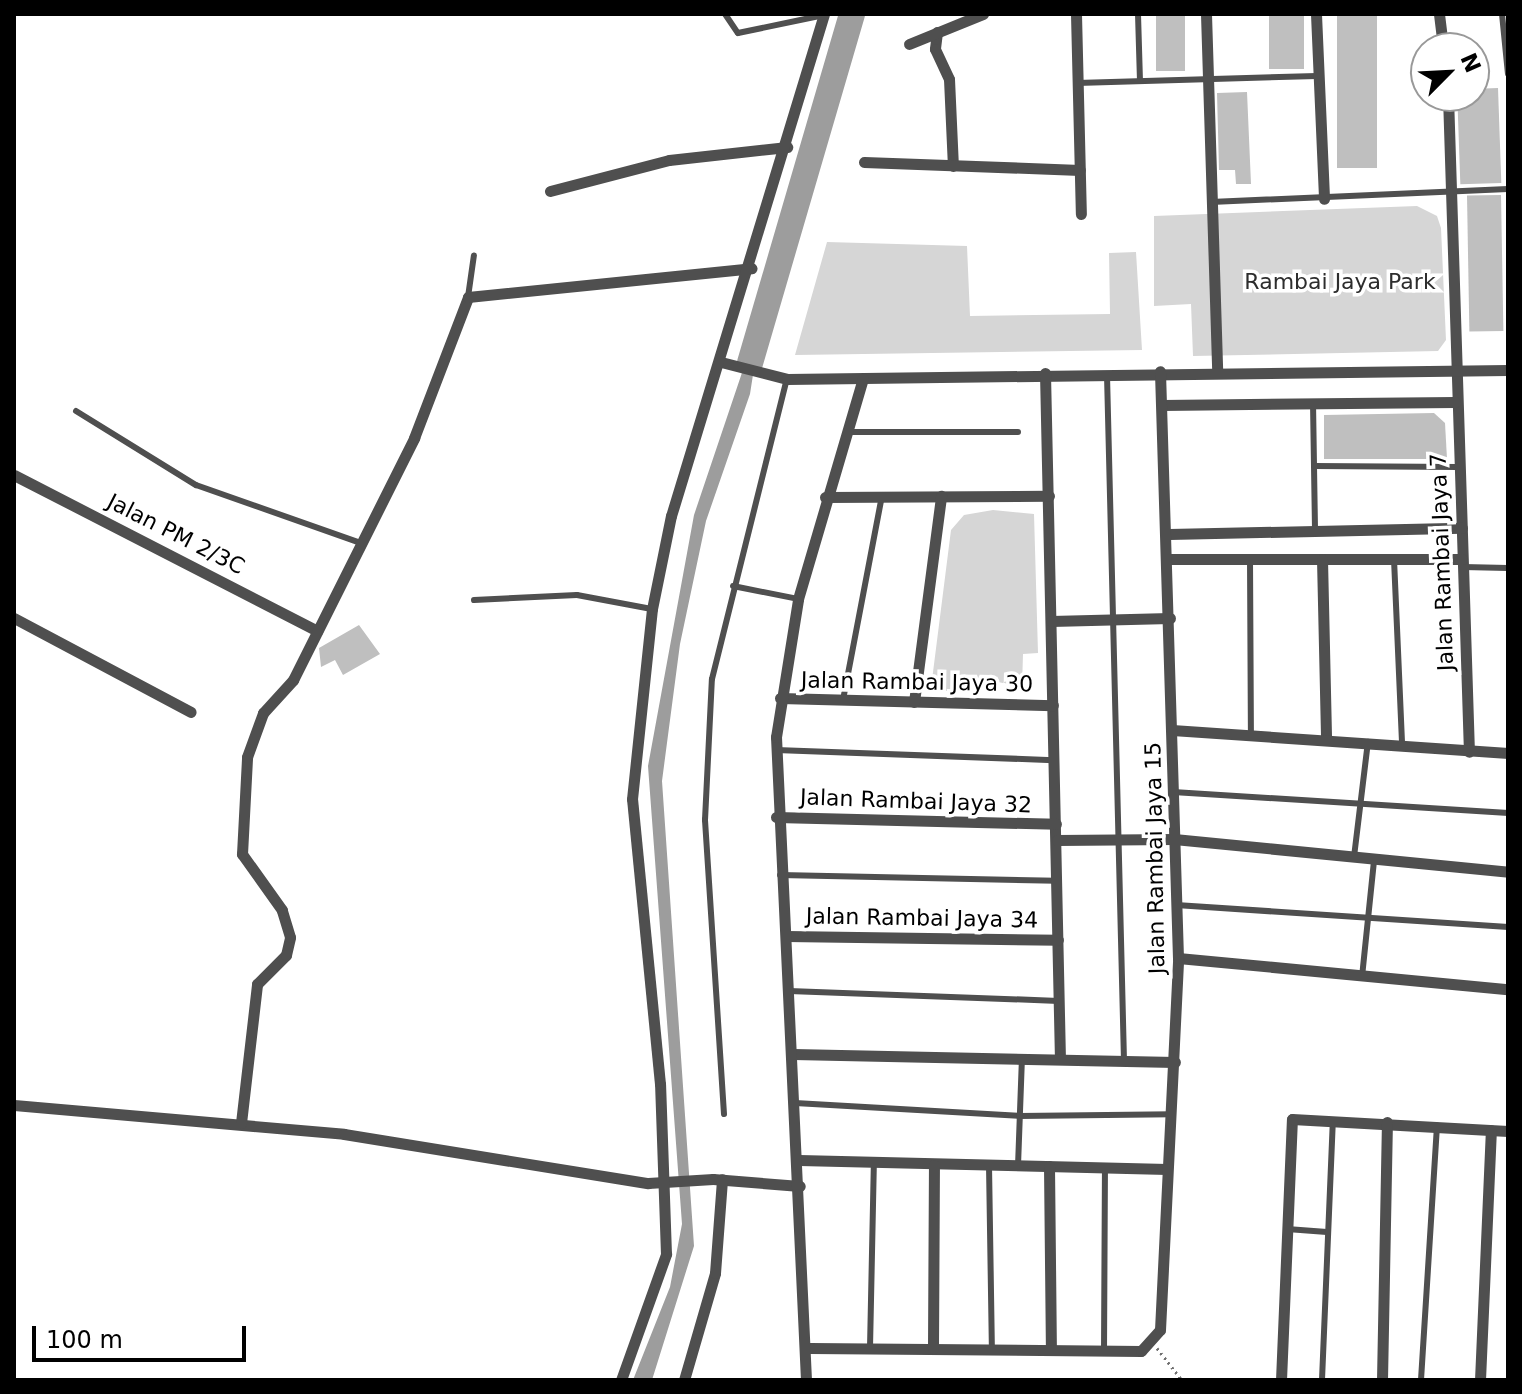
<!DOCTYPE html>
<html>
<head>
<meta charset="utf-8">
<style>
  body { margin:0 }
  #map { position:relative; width:1522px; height:1394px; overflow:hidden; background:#fff; font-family:"DejaVu Sans",sans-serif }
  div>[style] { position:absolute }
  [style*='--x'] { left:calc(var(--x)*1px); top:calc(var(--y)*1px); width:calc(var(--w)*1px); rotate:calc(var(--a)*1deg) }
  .green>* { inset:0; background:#d6d6d6 }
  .water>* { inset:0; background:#9d9d9d }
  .river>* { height:26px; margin:-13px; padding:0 13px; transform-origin:13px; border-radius:13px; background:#9d9d9d }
  .building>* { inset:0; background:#bfbfbf; transform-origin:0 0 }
  .path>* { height:3px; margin-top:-1.5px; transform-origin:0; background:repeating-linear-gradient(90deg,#717171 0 2px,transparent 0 6px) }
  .service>* { height:6px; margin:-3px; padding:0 3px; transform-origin:3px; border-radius:3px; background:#4f4f4f }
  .minor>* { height:11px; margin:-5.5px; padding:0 5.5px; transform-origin:5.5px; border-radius:5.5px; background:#4f4f4f }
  span { translate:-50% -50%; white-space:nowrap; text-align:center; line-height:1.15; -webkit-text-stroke:7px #fff; paint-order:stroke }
  .park-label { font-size:22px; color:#2d2d2d }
  .street-label { font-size:22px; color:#000 }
  .frame { position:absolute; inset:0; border:16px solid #000; pointer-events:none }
  .north { position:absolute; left:1410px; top:32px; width:80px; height:80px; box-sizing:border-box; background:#fff; border:2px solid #999; border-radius:50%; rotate:66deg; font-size:22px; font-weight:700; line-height:32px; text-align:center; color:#000 }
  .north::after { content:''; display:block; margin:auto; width:28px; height:36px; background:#000; clip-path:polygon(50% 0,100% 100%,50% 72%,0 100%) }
  .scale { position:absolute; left:32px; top:1326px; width:214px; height:36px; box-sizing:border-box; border:4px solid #000; border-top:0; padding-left:10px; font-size:24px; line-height:28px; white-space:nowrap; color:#000; -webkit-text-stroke:6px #fff; paint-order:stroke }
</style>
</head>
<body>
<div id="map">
  <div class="green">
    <div style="clip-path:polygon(1417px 206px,1437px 216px,1441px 228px,1446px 340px,1438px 351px,1193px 356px,1191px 304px,1154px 306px,1154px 216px)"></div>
    <div style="clip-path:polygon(827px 242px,967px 246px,970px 316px,1110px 314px,1109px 253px,1136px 252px,1142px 350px,795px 355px)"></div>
    <div style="clip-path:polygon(993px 510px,1034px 514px,1038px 653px,1023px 654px,1022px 687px,984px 679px,982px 691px,943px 691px,932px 680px,951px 530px,964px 515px)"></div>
  </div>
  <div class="water">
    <div style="clip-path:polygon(751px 346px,757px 349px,750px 394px,706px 521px,680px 644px,662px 781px,694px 1246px,652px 1380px,633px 1380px,670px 1287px,682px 1224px,648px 766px,694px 515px)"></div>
  </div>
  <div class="river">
    <div style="--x:750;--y:363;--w:364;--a:-73.7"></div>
  </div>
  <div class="building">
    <div style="left:1156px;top:14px;width:29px;height:57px"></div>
    <div style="left:1269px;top:14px;width:35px;height:55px"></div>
    <div style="left:1337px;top:14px;width:40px;height:154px"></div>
    <div style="left:1498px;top:88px;width:95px;height:41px;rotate:88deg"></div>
    <div style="clip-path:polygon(1247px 92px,1251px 184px,1236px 184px,1235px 170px,1219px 170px,1217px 93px)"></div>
    <div style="left:1501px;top:195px;width:136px;height:34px;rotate:89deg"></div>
    <div style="clip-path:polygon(1434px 413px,1445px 423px,1447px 459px,1324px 459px,1324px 415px)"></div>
    <div style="clip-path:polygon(359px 625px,380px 654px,343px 675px,335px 660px,321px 667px,319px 648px)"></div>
  </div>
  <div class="path">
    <div style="--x:1157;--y:1348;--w:41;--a:52"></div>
  </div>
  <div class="service">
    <div style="--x:725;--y:14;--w:23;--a:56"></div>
    <div style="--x:738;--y:33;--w:88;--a:-11.8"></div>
    <div style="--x:1138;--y:14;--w:67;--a:88.3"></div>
    <div style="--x:1502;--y:14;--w:60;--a:84.3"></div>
    <div style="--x:1077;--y:83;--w:240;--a:-1.7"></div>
    <div style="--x:1211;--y:202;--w:297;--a:-2.5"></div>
    <div style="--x:468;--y:297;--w:42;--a:-81.9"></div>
    <div style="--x:1107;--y:375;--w:685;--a:88.58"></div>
    <div style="--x:1313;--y:402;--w:128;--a:89.1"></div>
    <div style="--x:76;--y:411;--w:141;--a:31.7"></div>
    <div style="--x:196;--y:485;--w:175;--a:19.4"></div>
    <div style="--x:846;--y:432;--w:172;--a:0"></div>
    <div style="--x:1314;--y:466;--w:144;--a:0.4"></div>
    <div style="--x:1250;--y:559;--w:176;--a:89.7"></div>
    <div style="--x:1394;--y:559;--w:186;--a:87.5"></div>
    <div style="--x:1463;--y:567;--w:45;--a:1.3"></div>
    <div style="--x:733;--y:586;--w:66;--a:11.3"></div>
    <div style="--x:474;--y:600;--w:103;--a:-2.8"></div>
    <div style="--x:577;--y:595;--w:76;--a:10.6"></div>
    <div style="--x:843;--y:700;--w:208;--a:-79.2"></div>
    <div style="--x:776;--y:750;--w:278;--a:2.1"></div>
    <div style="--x:1173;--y:792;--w:336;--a:3.6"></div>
    <div style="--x:1354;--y:857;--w:116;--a:-83.1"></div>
    <div style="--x:780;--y:875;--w:276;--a:1.2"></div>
    <div style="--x:1176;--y:905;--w:333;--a:3.8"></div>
    <div style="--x:1362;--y:977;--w:117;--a:-84.1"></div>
    <div style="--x:789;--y:991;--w:270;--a:2.1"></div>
    <div style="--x:795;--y:1103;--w:224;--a:3.3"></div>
    <div style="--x:1019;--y:1116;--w:153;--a:-0.7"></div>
    <div style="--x:724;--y:1114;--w:295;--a:-93.7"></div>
    <div style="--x:705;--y:820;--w:141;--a:-87.2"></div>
    <div style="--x:712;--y:679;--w:309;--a:-76"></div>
    <div style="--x:989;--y:1165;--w:184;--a:89.1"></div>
    <div style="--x:1018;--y:1166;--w:108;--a:-87.9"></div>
    <div style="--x:1287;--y:1229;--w:40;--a:4.3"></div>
    <div style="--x:870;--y:1348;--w:184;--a:-88.8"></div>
    <div style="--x:1104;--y:1351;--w:183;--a:-89.7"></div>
    <div style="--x:1322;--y:1380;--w:258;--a:-87.6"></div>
    <div style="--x:1421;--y:1380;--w:255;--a:-86.4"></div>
  </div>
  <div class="minor">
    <div style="--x:1076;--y:14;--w:200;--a:88.6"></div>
    <div style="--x:1206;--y:14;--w:355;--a:88.2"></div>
    <div style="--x:1316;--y:14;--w:185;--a:87.5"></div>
    <div style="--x:1439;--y:14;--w:34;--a:83"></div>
    <div style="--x:937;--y:32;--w:17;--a:97"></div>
    <div style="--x:935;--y:49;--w:33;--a:65"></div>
    <div style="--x:949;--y:79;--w:87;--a:87.4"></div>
    <div style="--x:909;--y:44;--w:80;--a:-22.1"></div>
    <div style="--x:1448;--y:96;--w:656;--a:88.17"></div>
    <div style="--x:864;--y:162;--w:216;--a:2.1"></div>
    <div style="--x:550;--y:191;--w:123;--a:-14.6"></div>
    <div style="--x:669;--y:160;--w:119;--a:-6.3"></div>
    <div style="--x:721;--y:362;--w:68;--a:14.4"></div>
    <div style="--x:787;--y:379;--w:721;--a:-0.72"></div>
    <div style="--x:1045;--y:373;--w:686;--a:88.75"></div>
    <div style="--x:1162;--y:405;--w:293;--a:-0.6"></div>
    <div style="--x:14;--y:475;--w:341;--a:27.2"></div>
    <div style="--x:825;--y:497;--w:224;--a:-0.3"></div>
    <div style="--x:1169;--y:534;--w:293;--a:-1.2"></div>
    <div style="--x:1169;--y:559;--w:293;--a:0"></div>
    <div style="--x:1322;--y:559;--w:180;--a:88.7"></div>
    <div style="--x:14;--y:618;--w:200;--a:28"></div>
    <div style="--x:1051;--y:621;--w:119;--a:-1.4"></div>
    <div style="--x:780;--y:698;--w:273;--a:1.5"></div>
    <div style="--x:914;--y:702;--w:208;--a:-82.5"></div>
    <div style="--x:1172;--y:730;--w:337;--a:3.9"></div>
    <div style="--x:776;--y:817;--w:280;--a:1.4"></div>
    <div style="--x:1057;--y:840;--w:117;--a:-0.5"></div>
    <div style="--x:1174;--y:839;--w:336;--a:5.6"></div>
    <div style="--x:786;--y:936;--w:272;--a:0.8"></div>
    <div style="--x:1178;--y:958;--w:331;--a:5.4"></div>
    <div style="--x:793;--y:1054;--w:382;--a:1.2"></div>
    <div style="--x:14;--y:1105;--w:331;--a:5"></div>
    <div style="--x:344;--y:1134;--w:308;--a:9.2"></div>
    <div style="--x:648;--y:1183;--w:65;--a:-3.5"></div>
    <div style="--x:713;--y:1179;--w:87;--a:4.6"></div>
    <div style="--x:241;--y:1123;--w:140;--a:-83.4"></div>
    <div style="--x:257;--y:984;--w:41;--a:-45"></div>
    <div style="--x:286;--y:955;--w:18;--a:-77"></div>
    <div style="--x:290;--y:937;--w:28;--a:-107"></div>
    <div style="--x:282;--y:910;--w:69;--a:-125.5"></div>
    <div style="--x:242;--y:854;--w:97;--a:-87"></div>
    <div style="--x:247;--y:757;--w:47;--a:-70"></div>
    <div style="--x:263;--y:713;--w:45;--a:-47.7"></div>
    <div style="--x:293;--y:680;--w:271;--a:-63.4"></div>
    <div style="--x:414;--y:438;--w:151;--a:-69"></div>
    <div style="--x:468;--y:297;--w:285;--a:-5.8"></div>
    <div style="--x:799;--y:1160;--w:368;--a:1.4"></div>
    <div style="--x:1049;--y:1166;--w:183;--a:89.4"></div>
    <div style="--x:810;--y:1348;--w:331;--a:0.5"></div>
    <div style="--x:1141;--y:1351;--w:28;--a:-48"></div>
    <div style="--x:1160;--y:1330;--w:372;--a:-87.2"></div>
    <div style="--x:1178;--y:958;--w:587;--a:-91.76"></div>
    <div style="--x:933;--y:1348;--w:183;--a:-89.7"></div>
    <div style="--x:621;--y:1380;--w:134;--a:-70.3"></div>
    <div style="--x:666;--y:1254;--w:170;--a:-92"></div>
    <div style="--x:660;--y:1084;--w:286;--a:-95.6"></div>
    <div style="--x:632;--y:799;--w:191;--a:-84"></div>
    <div style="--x:652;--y:609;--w:95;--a:-78.5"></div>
    <div style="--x:671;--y:516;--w:525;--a:-73.05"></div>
    <div style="--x:684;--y:1380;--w:111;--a:-73.8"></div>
    <div style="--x:715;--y:1273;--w:94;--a:-85.7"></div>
    <div style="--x:806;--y:1380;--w:644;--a:-92.67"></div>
    <div style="--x:776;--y:737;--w:140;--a:-80.9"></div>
    <div style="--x:798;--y:599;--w:230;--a:-73.6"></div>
    <div style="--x:1281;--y:1380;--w:261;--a:-87.6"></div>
    <div style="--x:1292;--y:1119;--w:216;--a:3.2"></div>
    <div style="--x:1382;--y:1380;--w:258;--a:-88.9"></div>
    <div style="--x:1480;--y:1380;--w:250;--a:-87.5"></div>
  </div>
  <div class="park-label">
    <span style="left:1340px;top:282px">Rambai Jaya Park</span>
  </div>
  <div class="street-label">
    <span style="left:176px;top:534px;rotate:27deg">Jalan PM 2/3C</span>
    <span style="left:1442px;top:562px;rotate:-92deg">Jalan Rambai Jaya 7</span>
    <span style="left:917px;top:682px;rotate:1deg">Jalan Rambai Jaya 30</span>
    <span style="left:916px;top:801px;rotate:2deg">Jalan Rambai Jaya 32</span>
    <span style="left:1155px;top:858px;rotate:-91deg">Jalan Rambai Jaya 15</span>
    <span style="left:922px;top:918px;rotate:1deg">Jalan Rambai Jaya 34</span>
  </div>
  <div class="frame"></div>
  <div class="north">N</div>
  <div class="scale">100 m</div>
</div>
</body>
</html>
